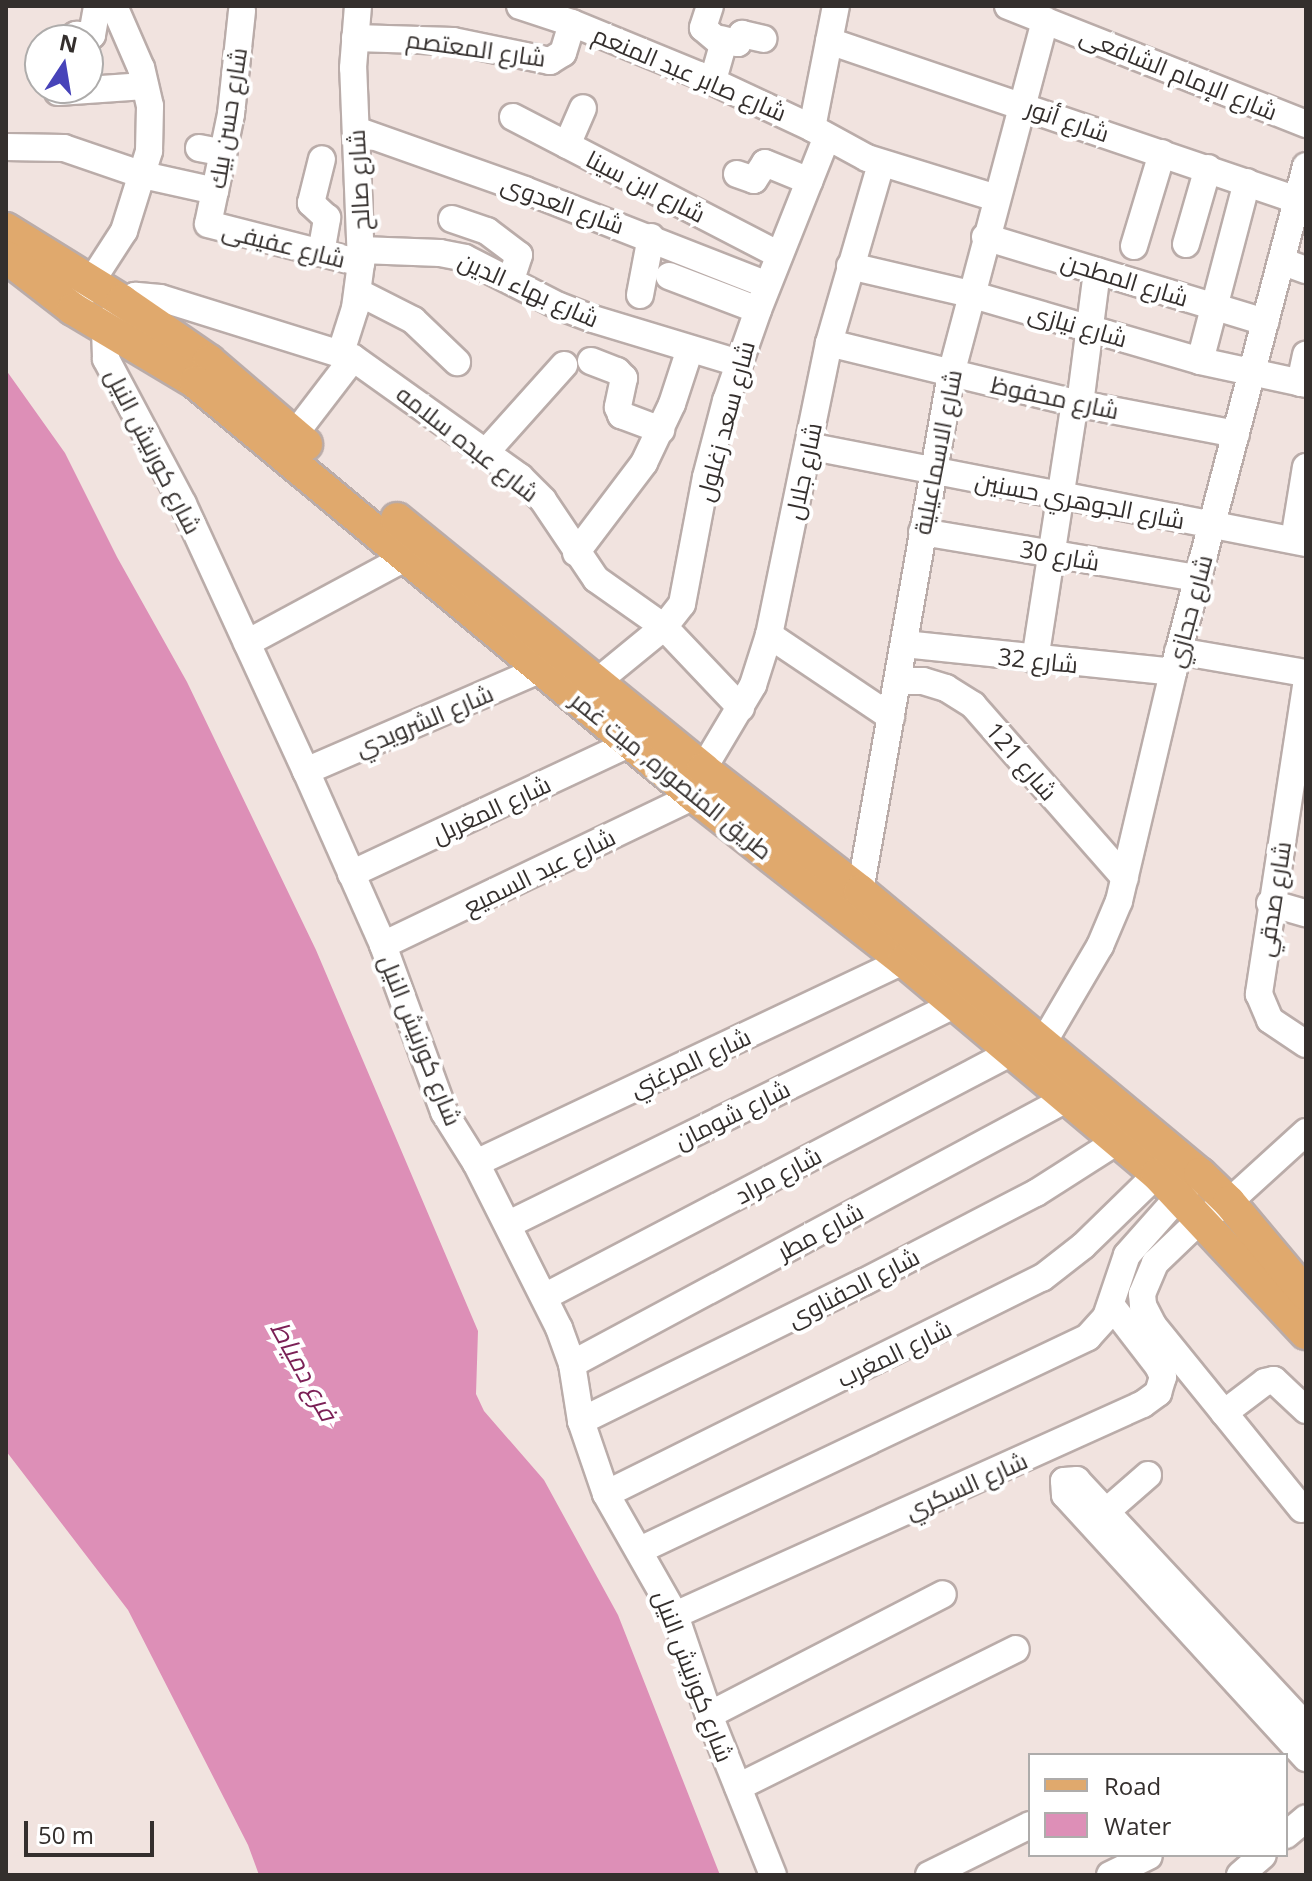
<!DOCTYPE html>
<html>
<head>
<meta charset="utf-8">
<style>
  body { margin:0 }
  #map { position:relative; width:1312px; height:1881px; overflow:hidden; background:#f1e3df; font-family:"Open Sans",Cairo,sans-serif }
  div>[style] { position:absolute }
  [style*='--x'] { left:calc(var(--x)*1px); top:calc(var(--y)*1px); width:calc(var(--w)*1px); rotate:calc(var(--a)*1deg) }
  .water>* { inset:0; background:#dd8fb7 }
  .roads { filter:drop-shadow(2px 0 #baaca9) drop-shadow(-2px 0 #baaca9) drop-shadow(0 2px #baaca9) drop-shadow(0 -2px #baaca9) }
  .minor>* { height:26px; margin:-13px; padding:0 13px; transform-origin:13px; border-radius:13px; background:#fff }
  .major>* { height:32px; margin:-16px; padding:0 16px; transform-origin:16px; border-radius:16px; background:#e0a96d }
  span { translate:-50% -50%; white-space:nowrap; text-align:center; line-height:1.15; -webkit-text-stroke:8px #fff; paint-order:stroke }
  .street-label { font-size:24px; color:#342f2d }
  .water-label { font-size:26px; color:#7b2056; font-style:italic }
  .frame { position:absolute; inset:0; border:8px solid #342f2d; pointer-events:none }
  .legend { position:absolute; left:1028px; top:1753px; width:260px; height:104px; box-sizing:border-box; background:#fff; border:2px solid #aeacab; margin:0; padding:10px 14px; list-style:none; font-size:24px; color:#342f2d }
  .legend li { display:flex; align-items:center; gap:16px; height:40px }
  .legend b { width:40px; border:2px solid #aeacab }
  .north { position:absolute; left:24px; top:24px; width:80px; height:80px; box-sizing:border-box; background:#fff; border:2px solid #aeacab; border-radius:50%; rotate:12deg; font-size:22px; font-weight:700; line-height:32px; text-align:center; color:#342f2d }
  .north::after { content:''; display:block; margin:auto; width:28px; height:36px; background:#4743b9; clip-path:polygon(50% 0,100% 100%,50% 72%,0 100%) }
  .scale { position:absolute; left:24px; top:1821px; width:130px; height:36px; box-sizing:border-box; border:4px solid #342f2d; border-top:0; padding-left:10px; font-size:24px; line-height:28px; white-space:nowrap; color:#342f2d; -webkit-text-stroke:6px #fff; paint-order:stroke }
</style>
</head>
<body>
<div id="map">
  <div class="water">
    <div style="clip-path:polygon(6px 370px,65px 453px,117px 557px,187px 682px,316px 950px,478px 1331px,476px 1394px,484px 1411px,544px 1480px,618px 1615px,720px 1875px,259px 1875px,248px 1845px,128px 1610px,6px 1451px)"></div>
  </div>
  <div class="roads">
    <div class="minor">
      <div style="--x:520;--y:6;--w:55;--a:18.1"></div>
      <div style="--x:572;--y:23;--w:137;--a:22.3"></div>
      <div style="--x:699;--y:75;--w:125;--a:25.1"></div>
      <div style="--x:812;--y:128;--w:63;--a:28.6"></div>
      <div style="--x:867;--y:158;--w:135;--a:17.2"></div>
      <div style="--x:710;--y:6;--w:23;--a:108"></div>
      <div style="--x:703;--y:28;--w:26;--a:40"></div>
      <div style="--x:723;--y:45;--w:37;--a:106"></div>
      <div style="--x:1008;--y:6;--w:321;--a:21.6"></div>
      <div style="--x:242;--y:11;--w:104;--a:96.1"></div>
      <div style="--x:231;--y:114;--w:112;--a:101.8"></div>
      <div style="--x:208;--y:224;--w:158;--a:14.3"></div>
      <div style="--x:355;--y:38;--w:98;--a:1.8"></div>
      <div style="--x:453;--y:41;--w:99;--a:11.7"></div>
      <div style="--x:550;--y:61;--w:15;--a:-32"></div>
      <div style="--x:563;--y:53;--w:31;--a:-73"></div>
      <div style="--x:720;--y:39;--w:18;--a:13"></div>
      <div style="--x:738;--y:43;--w:10;--a:-66"></div>
      <div style="--x:742;--y:34;--w:22;--a:13"></div>
      <div style="--x:69;--y:40;--w:9;--a:-36"></div>
      <div style="--x:76;--y:35;--w:16;--a:0"></div>
      <div style="--x:92;--y:35;--w:29;--a:-80"></div>
      <div style="--x:829;--y:41;--w:504;--a:18.76"></div>
      <div style="--x:58;--y:92;--w:87;--a:-3.9"></div>
      <div style="--x:513;--y:117;--w:300;--a:27.4"></div>
      <div style="--x:812;--y:128;--w:124;--a:-78.9"></div>
      <div style="--x:356;--y:130;--w:179;--a:19.5"></div>
      <div style="--x:525;--y:190;--w:260;--a:21.4"></div>
      <div style="--x:567;--y:145;--w:40;--a:-66.6"></div>
      <div style="--x:6;--y:147;--w:58;--a:1"></div>
      <div style="--x:64;--y:148;--w:83;--a:18.9"></div>
      <div style="--x:143;--y:175;--w:74;--a:12.5"></div>
      <div style="--x:199;--y:148;--w:25;--a:11"></div>
      <div style="--x:737;--y:174;--w:18;--a:19"></div>
      <div style="--x:754;--y:180;--w:20;--a:-57"></div>
      <div style="--x:765;--y:163;--w:48;--a:22.2"></div>
      <div style="--x:452;--y:219;--w:37;--a:19"></div>
      <div style="--x:487;--y:231;--w:40;--a:37"></div>
      <div style="--x:519;--y:255;--w:26;--a:108"></div>
      <div style="--x:985;--y:237;--w:293;--a:16.9"></div>
      <div style="--x:1186;--y:244;--w:79;--a:-73.9"></div>
      <div style="--x:1134;--y:246;--w:97;--a:-73.2"></div>
      <div style="--x:361;--y:250;--w:79;--a:2.2"></div>
      <div style="--x:440;--y:253;--w:25;--a:11"></div>
      <div style="--x:465;--y:258;--w:106;--a:27.1"></div>
      <div style="--x:559;--y:306;--w:36;--a:21"></div>
      <div style="--x:593;--y:319;--w:152;--a:16.8"></div>
      <div style="--x:321;--y:253;--w:36;--a:-80"></div>
      <div style="--x:327;--y:218;--w:22;--a:-137"></div>
      <div style="--x:311;--y:203;--w:45;--a:-76"></div>
      <div style="--x:1281;--y:261;--w:27;--a:20"></div>
      <div style="--x:850;--y:266;--w:123;--a:13.1"></div>
      <div style="--x:970;--y:294;--w:240;--a:16.2"></div>
      <div style="--x:1200;--y:361;--w:108;--a:12.2"></div>
      <div style="--x:669;--y:276;--w:95;--a:20.9"></div>
      <div style="--x:358;--y:292;--w:62;--a:27"></div>
      <div style="--x:413;--y:320;--w:61;--a:43.7"></div>
      <div style="--x:640;--y:295;--w:59;--a:-79.3"></div>
      <div style="--x:80;--y:299;--w:81;--a:-57.1"></div>
      <div style="--x:124;--y:231;--w:84;--a:-72.6"></div>
      <div style="--x:149;--y:151;--w:45;--a:-88.7"></div>
      <div style="--x:150;--y:106;--w:39;--a:-103"></div>
      <div style="--x:141;--y:68;--w:68;--a:-113.5"></div>
      <div style="--x:829;--y:343;--w:253;--a:13.7"></div>
      <div style="--x:1075;--y:403;--w:164;--a:10.9"></div>
      <div style="--x:341;--y:352;--w:46;--a:-72.3"></div>
      <div style="--x:355;--y:308;--w:45;--a:-82.4"></div>
      <div style="--x:361;--y:263;--w:195;--a:-92.3"></div>
      <div style="--x:353;--y:68;--w:62;--a:-85.4"></div>
      <div style="--x:591;--y:361;--w:28;--a:21"></div>
      <div style="--x:617;--y:371;--w:10;--a:45"></div>
      <div style="--x:624;--y:378;--w:30;--a:102"></div>
      <div style="--x:618;--y:407;--w:9;--a:69"></div>
      <div style="--x:621;--y:415;--w:43;--a:20.6"></div>
      <div style="--x:1200;--y:361;--w:185;--a:-75.3"></div>
      <div style="--x:1300;--y:383;--w:29;--a:-78"></div>
      <div style="--x:1080;--y:404;--w:134;--a:-82.7"></div>
      <div style="--x:294;--y:435;--w:97;--a:-52.5"></div>
      <div style="--x:808;--y:446;--w:507;--a:11.02"></div>
      <div style="--x:486;--y:452;--w:117;--a:-48.1"></div>
      <div style="--x:922;--y:532;--w:280;--a:9.5"></div>
      <div style="--x:1294;--y:540;--w:74;--a:-80.7"></div>
      <div style="--x:576;--y:553;--w:113;--a:-52.9"></div>
      <div style="--x:644;--y:463;--w:65;--a:-64.6"></div>
      <div style="--x:672;--y:404;--w:58;--a:-71.9"></div>
      <div style="--x:769;--y:635;--w:147;--a:33.9"></div>
      <div style="--x:247;--y:643;--w:182;--a:-28.3"></div>
      <div style="--x:904;--y:644;--w:270;--a:5.9"></div>
      <div style="--x:1178;--y:651;--w:130;--a:9.8"></div>
      <div style="--x:1035;--y:660;--w:260;--a:-81.2"></div>
      <div style="--x:598;--y:681;--w:85;--a:-39.3"></div>
      <div style="--x:664;--y:627;--w:29;--a:-52"></div>
      <div style="--x:682;--y:604;--w:129;--a:-79.3"></div>
      <div style="--x:706;--y:477;--w:79;--a:-75.3"></div>
      <div style="--x:726;--y:401;--w:96;--a:-70.6"></div>
      <div style="--x:758;--y:310;--w:186;--a:-68.3"></div>
      <div style="--x:898;--y:681;--w:25;--a:0"></div>
      <div style="--x:923;--y:681;--w:24;--a:17"></div>
      <div style="--x:946;--y:688;--w:32;--a:32"></div>
      <div style="--x:973;--y:705;--w:230;--a:48.7"></div>
      <div style="--x:1306;--y:686;--w:312;--a:98.7"></div>
      <div style="--x:1259;--y:994;--w:28;--a:67"></div>
      <div style="--x:1270;--y:1020;--w:43;--a:33.7"></div>
      <div style="--x:741;--y:708;--w:112;--a:-133.5"></div>
      <div style="--x:664;--y:627;--w:83;--a:-144.8"></div>
      <div style="--x:596;--y:579;--w:95;--a:-123.9"></div>
      <div style="--x:543;--y:500;--w:33;--a:-135"></div>
      <div style="--x:520;--y:477;--w:205;--a:-144.5"></div>
      <div style="--x:353;--y:358;--w:202;--a:-162.7"></div>
      <div style="--x:160;--y:298;--w:25;--a:-175"></div>
      <div style="--x:135;--y:296;--w:14;--a:159"></div>
      <div style="--x:122;--y:301;--w:33;--a:121"></div>
      <div style="--x:105;--y:329;--w:30;--a:88"></div>
      <div style="--x:106;--y:359;--w:164;--a:62"></div>
      <div style="--x:183;--y:504;--w:294;--a:65.3"></div>
      <div style="--x:306;--y:771;--w:190;--a:66.1"></div>
      <div style="--x:383;--y:945;--w:178;--a:69.9"></div>
      <div style="--x:444;--y:1112;--w:60;--a:57.9"></div>
      <div style="--x:476;--y:1163;--w:185;--a:63.3"></div>
      <div style="--x:559;--y:1328;--w:38;--a:70"></div>
      <div style="--x:572;--y:1364;--w:58;--a:81"></div>
      <div style="--x:581;--y:1421;--w:77;--a:71.1"></div>
      <div style="--x:606;--y:1494;--w:139;--a:60.3"></div>
      <div style="--x:675;--y:1615;--w:106;--a:71.2"></div>
      <div style="--x:709;--y:1715;--w:172;--a:68.2"></div>
      <div style="--x:703;--y:769;--w:98;--a:-59.2"></div>
      <div style="--x:753;--y:685;--w:52;--a:-72.3"></div>
      <div style="--x:769;--y:635;--w:298;--a:-78.4"></div>
      <div style="--x:829;--y:343;--w:186;--a:-73.8"></div>
      <div style="--x:306;--y:771;--w:257;--a:-23.4"></div>
      <div style="--x:351;--y:874;--w:309;--a:-25.1"></div>
      <div style="--x:860;--y:891;--w:525;--a:-80.02"></div>
      <div style="--x:951;--y:374;--w:366;--a:-75.1"></div>
      <div style="--x:1270;--y:903;--w:37;--a:16"></div>
      <div style="--x:383;--y:945;--w:345;--a:-25.6"></div>
      <div style="--x:1043;--y:1043;--w:113;--a:-59.6"></div>
      <div style="--x:1100;--y:946;--w:49;--a:-67.1"></div>
      <div style="--x:1119;--y:901;--w:235;--a:-76.7"></div>
      <div style="--x:1173;--y:672;--w:523;--a:-75.27"></div>
      <div style="--x:476;--y:1163;--w:473;--a:-25.3"></div>
      <div style="--x:509;--y:1224;--w:498;--a:-26.2"></div>
      <div style="--x:544;--y:1297;--w:528;--a:-27.63"></div>
      <div style="--x:572;--y:1364;--w:563;--a:-28.2"></div>
      <div style="--x:1224;--y:1413;--w:51;--a:-37.1"></div>
      <div style="--x:1265;--y:1382;--w:9;--a:-13"></div>
      <div style="--x:1274;--y:1380;--w:44;--a:43.2"></div>
      <div style="--x:581;--y:1421;--w:315;--a:-26.2"></div>
      <div style="--x:864;--y:1282;--w:194;--a:-27.4"></div>
      <div style="--x:1036;--y:1193;--w:98;--a:-32.6"></div>
      <div style="--x:606;--y:1494;--w:487;--a:-26.4"></div>
      <div style="--x:1042;--y:1278;--w:52;--a:-38"></div>
      <div style="--x:1083;--y:1246;--w:103;--a:-44.2"></div>
      <div style="--x:1302;--y:1509;--w:237;--a:-129"></div>
      <div style="--x:1153;--y:1325;--w:22;--a:-117"></div>
      <div style="--x:1143;--y:1305;--w:11;--a:-95"></div>
      <div style="--x:1142;--y:1294;--w:34;--a:-67"></div>
      <div style="--x:1155;--y:1263;--w:62;--a:-43.7"></div>
      <div style="--x:1200;--y:1220;--w:34;--a:-32"></div>
      <div style="--x:1229;--y:1202;--w:104;--a:-42.3"></div>
      <div style="--x:1093;--y:1523;--w:73;--a:-41.1"></div>
      <div style="--x:640;--y:1550;--w:496;--a:-25.4"></div>
      <div style="--x:1088;--y:1337;--w:27;--a:-48"></div>
      <div style="--x:1106;--y:1317;--w:65;--a:-71.3"></div>
      <div style="--x:1127;--y:1255;--w:95;--a:-48.4"></div>
      <div style="--x:675;--y:1615;--w:513;--a:-24.27"></div>
      <div style="--x:1143;--y:1404;--w:19;--a:-36"></div>
      <div style="--x:1158;--y:1393;--w:17;--a:-73"></div>
      <div style="--x:1163;--y:1377;--w:12;--a:-114"></div>
      <div style="--x:1158;--y:1366;--w:77;--a:-127.6"></div>
      <div style="--x:709;--y:1715;--w:263;--a:-27.3"></div>
      <div style="--x:1306;--y:1726;--w:336;--a:-133"></div>
      <div style="--x:1077;--y:1480;--w:13;--a:176"></div>
      <div style="--x:1064;--y:1481;--w:14;--a:86"></div>
      <div style="--x:1065;--y:1495;--w:357;--a:47.5"></div>
      <div style="--x:738;--y:1787;--w:310;--a:-26.4"></div>
      <div style="--x:1286;--y:1835;--w:26;--a:-40"></div>
      <div style="--x:929;--y:1875;--w:113;--a:-26.3"></div>
      <div style="--x:1110;--y:1875;--w:43;--a:-26"></div>
      <div style="--x:1240;--y:1875;--w:30;--a:-41"></div>
    </div>
    <div class="major">
      <div style="--x:6;--y:229;--w:137;--a:31.8"></div>
      <div style="--x:122;--y:301;--w:106;--a:34.6"></div>
      <div style="--x:209;--y:361;--w:128;--a:40.6"></div>
      <div style="--x:6;--y:257;--w:85;--a:37.8"></div>
      <div style="--x:73;--y:309;--w:142;--a:30.9"></div>
      <div style="--x:195;--y:382;--w:648;--a:39.68"></div>
      <div style="--x:694;--y:796;--w:267;--a:38.2"></div>
      <div style="--x:904;--y:961;--w:331;--a:40.1"></div>
      <div style="--x:1157;--y:1174;--w:218;--a:46.9"></div>
      <div style="--x:397;--y:519;--w:395;--a:39.2"></div>
      <div style="--x:703;--y:769;--w:199;--a:37.8"></div>
      <div style="--x:860;--y:891;--w:442;--a:39.8"></div>
      <div style="--x:1200;--y:1174;--w:40;--a:44"></div>
      <div style="--x:1229;--y:1202;--w:120;--a:50.1"></div>
    </div>
  </div>
  <div class="street-label">
    <span style="left:476px;top:48px;rotate:8deg">شارع المعتصم</span>
    <span style="left:690px;top:73px;rotate:23deg">شارع صابر عبد المنعم</span>
    <span style="left:1179px;top:73px;rotate:22deg">شارع الإمام الشافعى</span>
    <span style="left:227px;top:118px;rotate:-81deg">شارع حسن بيك</span>
    <span style="left:1068px;top:120px;rotate:19deg">شارع أنور</span>
    <span style="left:358px;top:180px;rotate:-93deg">شارع صالح</span>
    <span style="left:646px;top:186px;rotate:27deg">شارع ابن سينا</span>
    <span style="left:563px;top:204px;rotate:20deg">شارع العدوى</span>
    <span style="left:284px;top:244px;rotate:14deg">شارع عفيفى</span>
    <span style="left:1125px;top:279px;rotate:17deg">شارع المطحن</span>
    <span style="left:529px;top:289px;rotate:24deg">شارع بهاء الدين</span>
    <span style="left:1078px;top:325px;rotate:16deg">شارع نيازى</span>
    <span style="left:1055px;top:397px;rotate:12deg">شارع محفوظ</span>
    <span style="left:725px;top:421px;rotate:-75deg">شارع سعد زغلول</span>
    <span style="left:468px;top:443px;rotate:38deg">شارع عبده سلامه</span>
    <span style="left:154px;top:451px;rotate:63deg">شارع كورنيش النيل</span>
    <span style="left:937px;top:452px;rotate:-79deg">شارع الاسماعيلية</span>
    <span style="left:803px;top:471px;rotate:-78deg">شارع جلال</span>
    <span style="left:1080px;top:500px;rotate:11deg">شارع الجوهري حسنين</span>
    <span style="left:1060px;top:555px;rotate:10deg">شارع 30</span>
    <span style="left:1189px;top:611px;rotate:-75deg">شارع حجازي</span>
    <span style="left:1038px;top:660px;rotate:6deg">شارع 32</span>
    <span style="left:424px;top:720px;rotate:-23deg">شارع الشرويدي</span>
    <span style="left:1022px;top:761px;rotate:49deg">شارع 121</span>
    <span style="left:672px;top:775px;rotate:39deg">طريق المنصوره, ميت غمر</span>
    <span style="left:491px;top:809px;rotate:-25deg">شارع المغربل</span>
    <span style="left:539px;top:871px;rotate:-26deg">شارع عبد السميع</span>
    <span style="left:1273px;top:899px;rotate:-81deg">شارع صدقي</span>
    <span style="left:421px;top:1040px;rotate:68deg">شارع كورنيش النيل</span>
    <span style="left:690px;top:1062px;rotate:-25deg">شارع المرغني</span>
    <span style="left:732px;top:1114px;rotate:-26deg">شارع شومان</span>
    <span style="left:778px;top:1175px;rotate:-28deg">شارع مراد</span>
    <span style="left:820px;top:1231px;rotate:-28deg">شارع مطر</span>
    <span style="left:853px;top:1287px;rotate:-27deg">شارع الحفناوى</span>
    <span style="left:894px;top:1353px;rotate:-26deg">شارع المغرب</span>
    <span style="left:966px;top:1485px;rotate:-24deg">شارع السكري</span>
    <span style="left:694px;top:1676px;rotate:69deg">شارع كورنيش النيل</span>
  </div>
  <div class="water-label">
    <span style="left:304px;top:1371px;rotate:61deg">فرع دمياط</span>
  </div>
  <div class="frame"></div>
  <ul class="legend">
  <li><b style="height:10px;background:#e0a96d"></b>Road</li>
  <li><b style="height:22px;background:#dd8fb7"></b>Water</li>
  </ul>
  <div class="north">N</div>
  <div class="scale">50 m</div>
</div>
</body>
</html>
